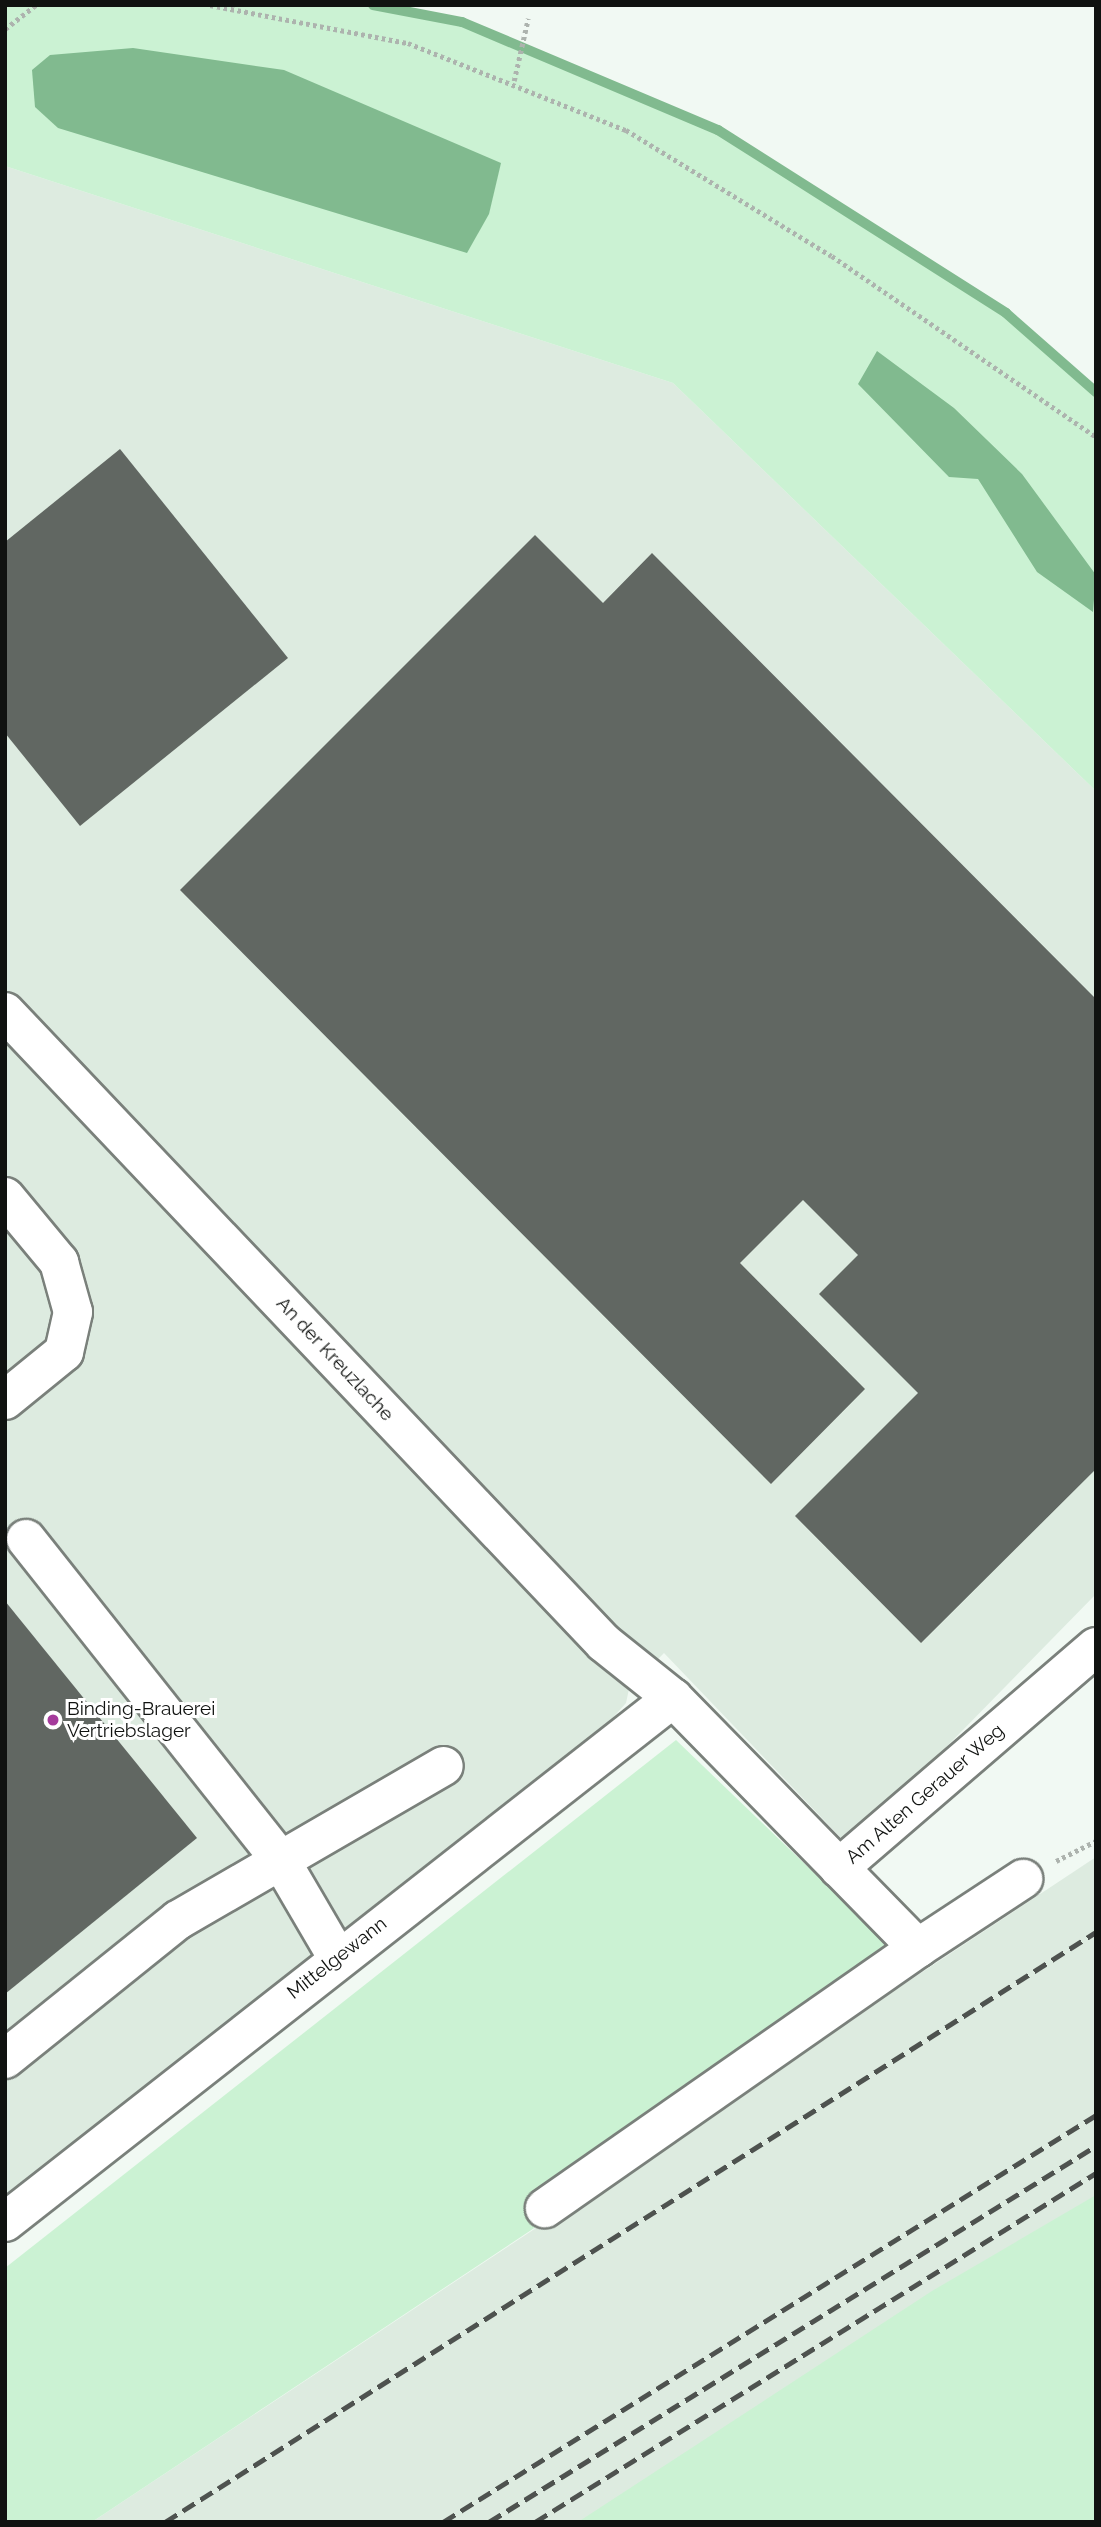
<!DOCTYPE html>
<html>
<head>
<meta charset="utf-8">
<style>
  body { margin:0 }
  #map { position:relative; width:1101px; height:2527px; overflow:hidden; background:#f1f9f3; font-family:Raleway,sans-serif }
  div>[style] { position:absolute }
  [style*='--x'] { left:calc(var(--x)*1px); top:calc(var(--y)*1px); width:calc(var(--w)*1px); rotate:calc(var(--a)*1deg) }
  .built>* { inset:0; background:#ddebe0 }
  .green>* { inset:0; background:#cbf2d3 }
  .water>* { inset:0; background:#81ba8f }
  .stream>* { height:10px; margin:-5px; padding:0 5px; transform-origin:5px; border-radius:5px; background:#81ba8f }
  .building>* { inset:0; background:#616762 }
  .path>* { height:4.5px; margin-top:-2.25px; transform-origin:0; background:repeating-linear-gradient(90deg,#adb3ae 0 3.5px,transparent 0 7px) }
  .roads { filter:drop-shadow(2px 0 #7a807b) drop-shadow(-2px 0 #7a807b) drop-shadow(0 2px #7a807b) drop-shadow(0 -2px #7a807b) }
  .minor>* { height:38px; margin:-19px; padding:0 19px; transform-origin:19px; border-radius:19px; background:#fff }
  .rail>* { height:5px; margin-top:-2.5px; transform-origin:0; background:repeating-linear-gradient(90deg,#4e524f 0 14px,transparent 0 21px) }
  .dots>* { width:19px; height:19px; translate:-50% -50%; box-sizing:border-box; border:4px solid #fff; border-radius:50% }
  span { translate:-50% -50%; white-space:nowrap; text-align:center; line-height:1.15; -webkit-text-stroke:6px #fff; paint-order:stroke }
  .street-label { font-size:19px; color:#101210 }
  .poi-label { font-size:19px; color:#101210 }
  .left { translate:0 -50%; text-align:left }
  .frame { position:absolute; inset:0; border:7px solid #101210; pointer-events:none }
</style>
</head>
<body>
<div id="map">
  <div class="built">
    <div style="clip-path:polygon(5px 166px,673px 383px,1096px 791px,1096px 1594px,866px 1829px,841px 1838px,664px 1653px,629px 1689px,626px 1703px,609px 1722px,5px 2199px)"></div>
    <div style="clip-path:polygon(1096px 1857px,1096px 2234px,620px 2522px,92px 2522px)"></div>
  </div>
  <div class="green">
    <div style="clip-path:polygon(5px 5px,373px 5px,462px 22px,718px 130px,1006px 313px,1096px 392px,1096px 791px,673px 383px,5px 166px)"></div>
    <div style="clip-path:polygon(676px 1740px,918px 1973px,92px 2522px,5px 2522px,5px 2268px)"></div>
    <div style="clip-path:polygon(1096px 2195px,1096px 2522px,578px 2522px,932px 2291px)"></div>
  </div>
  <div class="water">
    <div style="clip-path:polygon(133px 48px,284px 70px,501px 163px,489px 214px,467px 253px,58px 128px,35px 107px,32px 70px,50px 55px)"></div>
    <div style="clip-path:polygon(877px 351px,954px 408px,1022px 474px,1096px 575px,1093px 612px,1037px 572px,978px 479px,949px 477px,858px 384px)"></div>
  </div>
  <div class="stream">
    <div style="--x:373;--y:5;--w:91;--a:10.8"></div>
    <div style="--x:462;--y:22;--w:278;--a:22.9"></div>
    <div style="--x:718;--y:130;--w:341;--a:32.4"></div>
    <div style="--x:1006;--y:313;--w:120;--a:41.3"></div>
  </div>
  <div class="building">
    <div style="clip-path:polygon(120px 449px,288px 658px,80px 826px,5px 733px,5px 542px)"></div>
    <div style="clip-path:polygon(535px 535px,603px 603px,652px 553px,1096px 999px,1096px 1469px,921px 1643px,795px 1516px,918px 1393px,819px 1294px,858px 1255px,803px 1200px,740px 1263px,865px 1389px,771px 1484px,180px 890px)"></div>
    <div style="clip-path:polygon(5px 1601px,197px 1838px,5px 1994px)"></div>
  </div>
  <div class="path">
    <div style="--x:210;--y:5;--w:202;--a:10.9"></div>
    <div style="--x:408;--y:43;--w:235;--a:21.8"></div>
    <div style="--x:626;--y:130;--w:241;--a:31.5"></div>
    <div style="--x:832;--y:256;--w:320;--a:34.4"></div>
    <div style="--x:5;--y:29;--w:39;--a:-38"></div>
    <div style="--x:514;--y:81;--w:64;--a:-77.3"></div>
    <div style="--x:1056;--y:1861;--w:45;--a:-26.6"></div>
  </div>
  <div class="roads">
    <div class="minor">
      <div style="--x:5;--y:1012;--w:870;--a:46.49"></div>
      <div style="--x:604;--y:1643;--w:88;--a:38.6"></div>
      <div style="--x:673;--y:1698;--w:350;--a:45.6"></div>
      <div style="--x:918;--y:1948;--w:455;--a:145.1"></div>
      <div style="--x:5;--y:1197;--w:85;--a:50.3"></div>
      <div style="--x:59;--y:1262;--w:52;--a:74.4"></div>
      <div style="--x:73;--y:1312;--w:41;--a:102.7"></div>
      <div style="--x:64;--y:1352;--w:76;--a:140.9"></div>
      <div style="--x:26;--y:1539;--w:411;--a:51.6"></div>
      <div style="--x:281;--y:1861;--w:111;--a:59.7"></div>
      <div style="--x:839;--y:1868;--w:339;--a:-40.7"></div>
      <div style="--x:918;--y:1948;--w:126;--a:-33.3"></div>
      <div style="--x:5;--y:2059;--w:222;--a:-38.8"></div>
      <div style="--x:178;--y:1920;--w:307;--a:-30.1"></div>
      <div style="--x:5;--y:2222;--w:849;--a:-38.11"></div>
    </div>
  </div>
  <div class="rail">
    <div style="--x:165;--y:2522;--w:1102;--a:-32.36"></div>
    <div style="--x:443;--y:2522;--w:769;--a:-31.93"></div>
    <div style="--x:489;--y:2522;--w:714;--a:-31.78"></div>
    <div style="--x:535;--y:2522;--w:661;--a:-31.89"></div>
  </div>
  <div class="dots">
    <div style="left:53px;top:1720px;background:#a53b9c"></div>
  </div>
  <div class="street-label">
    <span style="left:335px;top:1359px;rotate:47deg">An der Kreuzlache</span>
    <span style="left:925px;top:1794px;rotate:-41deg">Am Alten Gerauer Weg</span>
    <span style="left:337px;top:1958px;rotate:-38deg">Mittelgewann</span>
  </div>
  <div class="poi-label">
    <span class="left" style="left:67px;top:1720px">Binding-Brauerei<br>Vertriebslager</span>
  </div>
  <div class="frame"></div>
</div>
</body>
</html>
